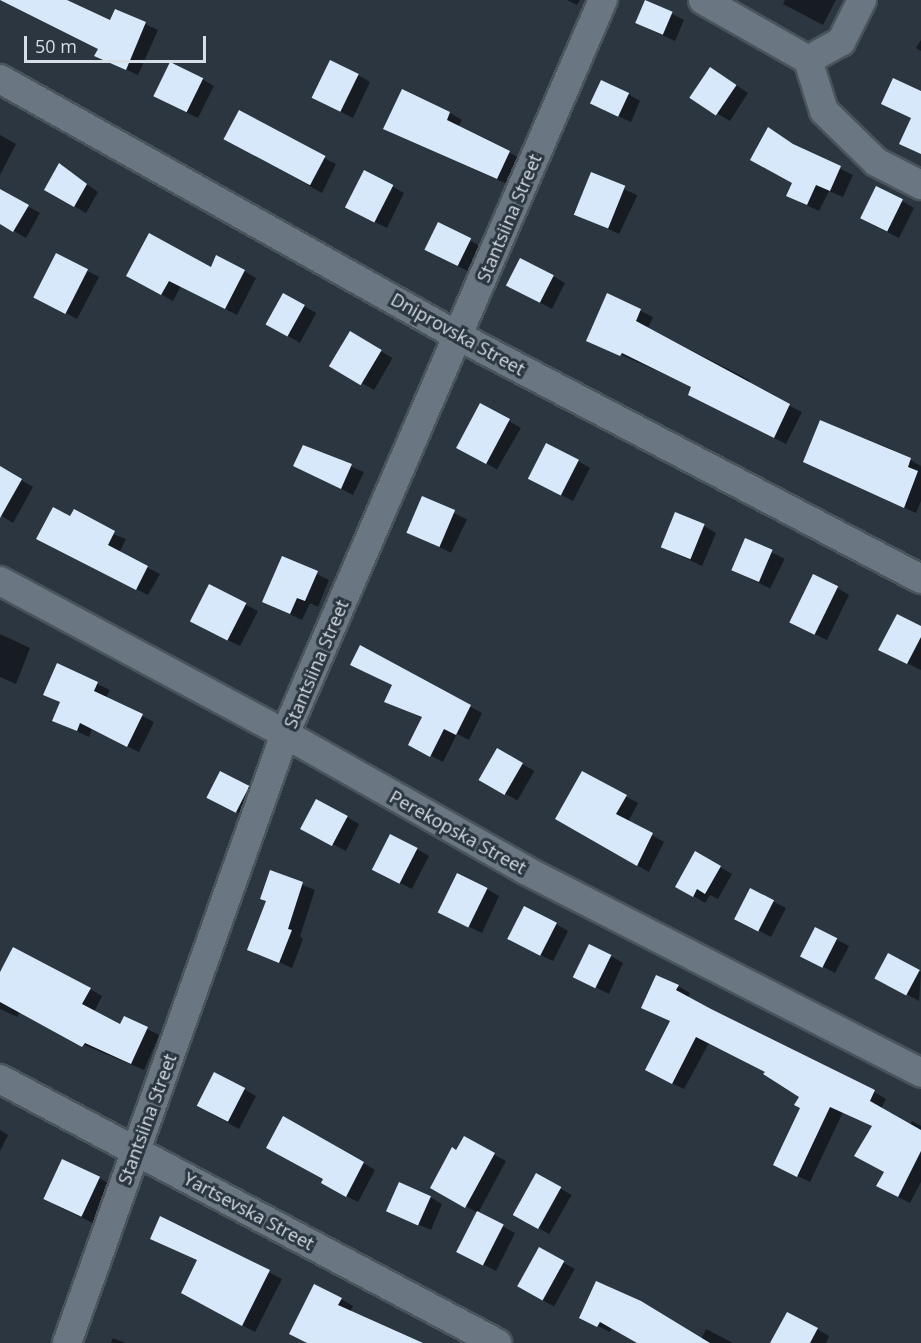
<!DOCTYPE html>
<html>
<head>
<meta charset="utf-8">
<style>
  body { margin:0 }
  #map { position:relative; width:921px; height:1343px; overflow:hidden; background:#2b3640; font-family:"Open Sans",sans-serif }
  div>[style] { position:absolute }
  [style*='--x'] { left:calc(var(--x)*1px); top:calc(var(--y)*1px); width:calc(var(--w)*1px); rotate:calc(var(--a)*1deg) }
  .shadow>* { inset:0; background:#0007; transform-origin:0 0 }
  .building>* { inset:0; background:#d6e8f9; transform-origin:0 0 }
  .roads { filter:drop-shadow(2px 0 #4b535b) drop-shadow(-2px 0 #4b535b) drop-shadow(0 2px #4b535b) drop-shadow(0 -2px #4b535b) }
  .minor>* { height:28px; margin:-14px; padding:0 14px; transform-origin:14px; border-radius:14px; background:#6a7681 }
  span { translate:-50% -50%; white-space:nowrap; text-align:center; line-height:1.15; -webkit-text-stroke:6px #2b3640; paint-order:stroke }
  .street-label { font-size:18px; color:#d8dee5 }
  .scale { position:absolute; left:24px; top:36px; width:182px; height:27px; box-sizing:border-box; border:3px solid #d8dee5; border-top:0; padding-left:8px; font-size:18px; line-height:21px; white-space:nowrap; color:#d8dee5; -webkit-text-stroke:4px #2b3640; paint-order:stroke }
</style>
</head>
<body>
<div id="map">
  <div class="shadow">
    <div style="clip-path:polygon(0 0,63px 0,111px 22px,116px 11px,158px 30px,138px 75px,96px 56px,99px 49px)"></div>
    <div style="clip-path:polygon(567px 0,580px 0,577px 5px)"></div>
    <div style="clip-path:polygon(785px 0,836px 0,823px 25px,783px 4px)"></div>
    <div style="clip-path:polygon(646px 1px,684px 20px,675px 41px,649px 29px)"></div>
    <div style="clip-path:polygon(921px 40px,921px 51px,916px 48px)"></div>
    <div style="clip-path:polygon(358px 75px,370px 82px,353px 118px,325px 104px)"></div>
    <div style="clip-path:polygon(723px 76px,748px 93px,730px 121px,718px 114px)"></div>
    <div style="clip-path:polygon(202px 79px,214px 86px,198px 118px,167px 103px)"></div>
    <div style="clip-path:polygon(402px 91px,450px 113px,462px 120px,458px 127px,522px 159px,509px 185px,384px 129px)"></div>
    <div style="clip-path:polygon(628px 94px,640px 101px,631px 122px,604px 110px)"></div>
    <div style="clip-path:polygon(0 135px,16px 144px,0 175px)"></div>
    <div style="clip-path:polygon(225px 138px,324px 158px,336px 164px,322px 193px)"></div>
    <div style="clip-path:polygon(799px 149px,853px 175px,843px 197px,829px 191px,819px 211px,800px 202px,794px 183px)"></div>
    <div style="clip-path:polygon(60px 165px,98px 192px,86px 213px,46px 190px)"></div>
    <div style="left:592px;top:174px;width:50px;height:43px;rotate:25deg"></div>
    <div style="clip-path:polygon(392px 186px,404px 193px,387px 228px,359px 214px)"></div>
    <div style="clip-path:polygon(0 191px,40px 213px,26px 238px,0 223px)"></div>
    <div style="clip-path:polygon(902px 201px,914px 208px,899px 238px,873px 225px)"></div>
    <div style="clip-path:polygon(439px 224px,482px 247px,470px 272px,438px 257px)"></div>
    <div style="clip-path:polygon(57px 255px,99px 277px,77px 319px,47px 303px)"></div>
    <div style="clip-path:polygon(211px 269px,244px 271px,256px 278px,237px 315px,181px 286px,173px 301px,128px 276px)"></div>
    <div style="clip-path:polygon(553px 276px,565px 283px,552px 309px,520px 292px)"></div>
    <div style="left:284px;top:295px;width:37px;height:34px;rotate:29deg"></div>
    <div style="clip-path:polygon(608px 295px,653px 317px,648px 328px,738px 374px,750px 381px,748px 385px,802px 412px,786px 444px,702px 401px,693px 387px,588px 340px)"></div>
    <div style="left:351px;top:334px;width:48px;height:37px;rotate:30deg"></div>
    <div style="left:481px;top:405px;width:46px;height:48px;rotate:30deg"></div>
    <div style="clip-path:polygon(821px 422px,889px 448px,921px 466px,921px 501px,916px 513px,817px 468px)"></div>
    <div style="clip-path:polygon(304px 447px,364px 472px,353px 495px,307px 472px)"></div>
    <div style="clip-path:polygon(578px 461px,590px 468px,573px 501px,542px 485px)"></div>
    <div style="clip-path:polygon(0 468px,33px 487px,13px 523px,0 515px)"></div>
    <div style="left:423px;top:498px;width:49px;height:37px;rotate:26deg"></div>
    <div style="clip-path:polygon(71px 518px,126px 539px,119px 553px,160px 574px,148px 595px,50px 545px)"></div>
    <div style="clip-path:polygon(704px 526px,716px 533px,702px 566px,661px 547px)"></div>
    <div style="left:746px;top:540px;width:43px;height:33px;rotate:26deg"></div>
    <div style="clip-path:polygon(283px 558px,329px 580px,318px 607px,310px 603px,302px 620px,264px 602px)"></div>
    <div style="clip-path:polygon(210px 586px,258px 611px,240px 646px,204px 629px)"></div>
    <div style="clip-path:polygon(837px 588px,849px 595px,827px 640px,802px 628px)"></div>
    <div style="clip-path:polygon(921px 628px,921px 670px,892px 656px)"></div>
    <div style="clip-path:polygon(0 634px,30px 648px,16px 684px,0 677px)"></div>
    <div style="clip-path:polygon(361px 647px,482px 713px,469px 740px,457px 734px,443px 762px,422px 751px,423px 718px,386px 701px,393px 685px)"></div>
    <div style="clip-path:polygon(58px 665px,110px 690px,106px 698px,154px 722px,139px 752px,92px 729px,89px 737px,54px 720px,62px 703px,45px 694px)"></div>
    <div style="left:498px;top:750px;width:42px;height:34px;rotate:30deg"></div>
    <div style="clip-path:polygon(582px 773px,638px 803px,628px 822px,664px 842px,649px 872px,611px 851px)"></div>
    <div style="clip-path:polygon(248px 787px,260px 794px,249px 818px,220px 804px)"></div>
    <div style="clip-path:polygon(347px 817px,359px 824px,346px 851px,315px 835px)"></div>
    <div style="clip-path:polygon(417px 849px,429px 856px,412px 889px,386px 876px)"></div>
    <div style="clip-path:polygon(696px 853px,732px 874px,718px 899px,710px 895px,705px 903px,677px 886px)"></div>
    <div style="clip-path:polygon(271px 872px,315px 890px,300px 936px,303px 939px,292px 968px,248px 949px,267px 901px)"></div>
    <div style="clip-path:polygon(487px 889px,499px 896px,482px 933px,453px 919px)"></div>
    <div style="clip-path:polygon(751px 890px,786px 908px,771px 937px,748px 925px)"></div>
    <div style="clip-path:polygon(556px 924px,568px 931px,553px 961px,521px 946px)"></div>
    <div style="clip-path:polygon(816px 929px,849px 946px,835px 973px,814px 962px)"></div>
    <div style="clip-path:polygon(888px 955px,921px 972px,919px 1001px,876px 977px)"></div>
    <div style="clip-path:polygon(611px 956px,623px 963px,609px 994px,575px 977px)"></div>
    <div style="clip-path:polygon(0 970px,90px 989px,102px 996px,94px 1012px,121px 1026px,125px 1018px,159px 1035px,144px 1070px,65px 1037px,20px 1011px,17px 1017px,0 1009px)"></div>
    <div style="clip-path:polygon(678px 986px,690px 993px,688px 998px,710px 1010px,874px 1092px,886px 1099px,881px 1109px,910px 1125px,912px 1121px,921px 1126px,921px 1182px,910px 1203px,890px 1193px,873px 1126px,843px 1112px,810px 1182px,787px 1171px,802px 1108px,801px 1096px,766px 1072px,709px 1043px,684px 1089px,659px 1077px,671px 1021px,643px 1007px)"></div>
    <div style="clip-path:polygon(244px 1089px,256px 1096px,239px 1129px,210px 1113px)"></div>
    <div style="clip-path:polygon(0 1130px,8px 1135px,0 1151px)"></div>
    <div style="clip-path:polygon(464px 1138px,506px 1161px,478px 1213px,515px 1233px,496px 1271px,471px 1258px,478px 1213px,432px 1187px)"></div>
    <div style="clip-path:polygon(363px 1163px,375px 1170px,358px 1202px,335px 1190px)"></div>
    <div style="left:537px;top:1175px;width:40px;height:45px;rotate:30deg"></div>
    <div style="clip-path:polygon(99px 1178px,111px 1185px,93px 1223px,57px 1206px)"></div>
    <div style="clip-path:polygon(430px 1197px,442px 1204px,431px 1230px,400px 1217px)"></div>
    <div style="clip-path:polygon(161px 1218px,282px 1279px,255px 1332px,195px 1300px,198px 1260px)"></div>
    <div style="left:539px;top:1249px;width:41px;height:43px;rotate:29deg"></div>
    <div style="clip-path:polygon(341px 1299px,353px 1306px,350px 1312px,415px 1343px,308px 1343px)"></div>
    <div style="clip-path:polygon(580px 1317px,701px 1339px,706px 1329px,733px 1343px,640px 1343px,612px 1327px,610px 1332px)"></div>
    <div style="clip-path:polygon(817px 1329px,829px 1336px,826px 1343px,772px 1343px)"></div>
    <div style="clip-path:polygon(113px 1338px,125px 1343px,111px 1343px)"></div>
  </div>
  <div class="building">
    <div style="clip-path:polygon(0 0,67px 0,110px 20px,115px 9px,146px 22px,126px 70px,94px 56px,98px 49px)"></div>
    <div style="left:645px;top:0;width:30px;height:25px;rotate:23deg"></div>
    <div style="left:330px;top:60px;width:32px;height:42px;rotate:26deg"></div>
    <div style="left:170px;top:62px;width:37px;height:38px;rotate:26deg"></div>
    <div style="left:710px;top:67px;width:32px;height:37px;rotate:34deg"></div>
    <div style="clip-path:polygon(893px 78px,921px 91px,921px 154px,899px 144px,911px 118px,881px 104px)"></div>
    <div style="left:601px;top:80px;width:31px;height:26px;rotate:25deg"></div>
    <div style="clip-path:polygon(402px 89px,450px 112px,447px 120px,510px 151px,497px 179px,383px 129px)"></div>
    <div style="left:239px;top:110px;width:98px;height:33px;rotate:28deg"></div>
    <div style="clip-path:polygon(768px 127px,793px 144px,841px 166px,830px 191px,816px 185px,807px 205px,786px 196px,792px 183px,750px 160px)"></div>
    <div style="clip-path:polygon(59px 163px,87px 184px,74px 207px,44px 190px)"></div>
    <div style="left:364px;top:170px;width:33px;height:42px;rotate:27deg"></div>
    <div style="left:591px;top:172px;width:37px;height:46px;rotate:22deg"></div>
    <div style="left:876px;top:186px;width:30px;height:36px;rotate:26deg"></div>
    <div style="clip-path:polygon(0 189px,29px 205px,13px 232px,0 224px)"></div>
    <div style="left:438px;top:222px;width:37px;height:31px;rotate:26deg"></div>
    <div style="clip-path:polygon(149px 233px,211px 267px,216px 255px,245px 270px,225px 309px,169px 281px,161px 295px,126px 276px)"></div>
    <div style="left:56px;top:253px;width:36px;height:50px;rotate:27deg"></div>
    <div style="left:520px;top:258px;width:38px;height:31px;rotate:27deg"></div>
    <div style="left:283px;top:293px;width:25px;height:36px;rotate:29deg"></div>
    <div style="clip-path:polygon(607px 293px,641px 309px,636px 321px,790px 404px,774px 438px,688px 395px,691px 387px,622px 353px,620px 356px,586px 341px)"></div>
    <div style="left:350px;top:331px;width:37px;height:41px;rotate:31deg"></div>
    <div style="left:480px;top:403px;width:34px;height:51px;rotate:28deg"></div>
    <div style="clip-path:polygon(820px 420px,911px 458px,908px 467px,918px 471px,904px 508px,803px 462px)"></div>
    <div style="left:546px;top:443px;width:37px;height:40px;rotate:27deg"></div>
    <div style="clip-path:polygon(303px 445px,352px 464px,341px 489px,293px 466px)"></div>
    <div style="clip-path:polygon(0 466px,22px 479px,0 518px)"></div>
    <div style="left:422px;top:496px;width:36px;height:40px;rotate:23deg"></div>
    <div style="clip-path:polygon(53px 507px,70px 516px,74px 509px,115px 531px,108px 545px,148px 566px,136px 590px,36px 539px)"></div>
    <div style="left:675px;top:512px;width:32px;height:38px;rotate:22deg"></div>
    <div style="left:745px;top:538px;width:30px;height:35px;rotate:23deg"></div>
    <div style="clip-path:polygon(282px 556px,318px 571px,305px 601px,297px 598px,290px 614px,262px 602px)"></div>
    <div style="left:813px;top:574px;width:28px;height:54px;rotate:26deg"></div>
    <div style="left:209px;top:584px;width:42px;height:42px;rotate:27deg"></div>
    <div style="clip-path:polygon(897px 614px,921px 626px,921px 637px,907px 664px,878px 650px)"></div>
    <div style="clip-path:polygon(360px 645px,471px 705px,456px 735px,444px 729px,430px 757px,408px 745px,422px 717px,384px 702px,392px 685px,350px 665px)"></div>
    <div style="clip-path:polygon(57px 663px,98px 682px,94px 691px,143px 714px,127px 747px,80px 723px,77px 731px,52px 721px,60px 702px,43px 695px)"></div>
    <div style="left:497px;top:748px;width:30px;height:37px;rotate:30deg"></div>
    <div style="left:220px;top:771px;width:33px;height:30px;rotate:27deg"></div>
    <div style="clip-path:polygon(582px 771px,627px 795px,616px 814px,653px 833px,637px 866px,555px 819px)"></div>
    <div style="left:316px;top:799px;width:36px;height:34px;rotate:28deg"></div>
    <div style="left:390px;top:834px;width:31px;height:40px;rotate:27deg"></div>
    <div style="clip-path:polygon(695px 851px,721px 866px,705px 894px,697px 889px,693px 897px,675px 887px)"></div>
    <div style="clip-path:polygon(270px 870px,303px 882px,288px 929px,292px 930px,279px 963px,247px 950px,266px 901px,260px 899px)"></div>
    <div style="left:457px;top:873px;width:34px;height:44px;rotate:26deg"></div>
    <div style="left:750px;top:888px;width:27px;height:35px;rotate:27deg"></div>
    <div style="left:524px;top:906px;width:37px;height:37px;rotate:27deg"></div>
    <div style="left:815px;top:927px;width:25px;height:33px;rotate:27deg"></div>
    <div style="left:589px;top:944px;width:25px;height:37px;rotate:26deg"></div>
    <div style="clip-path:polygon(13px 947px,91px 988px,82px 1004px,120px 1024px,124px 1016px,148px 1027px,131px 1064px,85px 1043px,82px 1047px,0 1002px,0 972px)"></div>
    <div style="left:888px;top:953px;width:36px;height:29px;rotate:28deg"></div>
    <div style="clip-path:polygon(656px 975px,679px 985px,676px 990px,711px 1009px,875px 1090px,870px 1101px,921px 1130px,921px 1151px,898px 1197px,876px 1186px,884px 1172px,854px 1156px,872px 1126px,830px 1107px,797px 1177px,773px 1165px,800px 1108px,794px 1105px,799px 1097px,763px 1074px,765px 1072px,696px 1037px,672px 1084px,645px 1070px,670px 1021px,641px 1008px)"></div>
    <div style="left:214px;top:1072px;width:35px;height:38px;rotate:27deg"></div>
    <div style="clip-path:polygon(283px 1116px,364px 1162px,346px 1197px,321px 1183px,323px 1179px,266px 1148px)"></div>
    <div style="clip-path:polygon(464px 1136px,495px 1153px,465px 1208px,430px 1188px,452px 1147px,456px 1150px)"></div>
    <div style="left:62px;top:1159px;width:42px;height:44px;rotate:25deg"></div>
    <div style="left:536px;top:1173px;width:29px;height:48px;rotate:29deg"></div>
    <div style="left:399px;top:1182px;width:35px;height:32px;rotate:24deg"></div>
    <div style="left:477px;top:1211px;width:30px;height:46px;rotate:27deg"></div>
    <div style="clip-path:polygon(160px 1216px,270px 1270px,242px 1326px,181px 1293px,197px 1260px,150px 1239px)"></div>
    <div style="left:539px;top:1247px;width:29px;height:45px;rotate:29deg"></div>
    <div style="clip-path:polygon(596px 1281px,641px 1301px,710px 1343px,637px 1343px,600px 1322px,597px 1327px,579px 1318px)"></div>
    <div style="clip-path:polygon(314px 1284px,342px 1298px,338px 1305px,423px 1343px,307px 1343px,289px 1334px)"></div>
    <div style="clip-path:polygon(787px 1312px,818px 1328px,810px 1343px,770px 1343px)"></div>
  </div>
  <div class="roads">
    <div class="minor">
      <div style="--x:703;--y:0;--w:121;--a:29.7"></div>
      <div style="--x:808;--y:60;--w:53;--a:72.6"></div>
      <div style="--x:824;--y:111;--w:73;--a:44.4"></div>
      <div style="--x:876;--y:162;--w:51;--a:27.1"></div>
      <div style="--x:808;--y:60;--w:38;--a:-29"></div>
      <div style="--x:841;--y:42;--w:47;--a:-63.4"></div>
      <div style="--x:0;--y:79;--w:525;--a:29.3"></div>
      <div style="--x:458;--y:336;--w:523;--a:27.69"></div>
      <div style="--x:0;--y:581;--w:323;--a:28.2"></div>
      <div style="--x:285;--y:734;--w:276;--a:29.5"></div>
      <div style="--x:525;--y:870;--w:445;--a:27.1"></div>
      <div style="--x:0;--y:1079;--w:563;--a:27.98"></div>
      <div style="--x:67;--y:1343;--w:647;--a:-70.3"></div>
      <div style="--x:285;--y:734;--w:800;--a:-66.58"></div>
    </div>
  </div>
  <div class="street-label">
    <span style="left:509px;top:218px;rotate:-67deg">Stantsiina Street</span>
    <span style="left:458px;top:334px;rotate:29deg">Dniprovska Street</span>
    <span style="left:316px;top:664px;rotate:-67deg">Stantsiina Street</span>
    <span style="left:458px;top:832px;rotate:29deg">Perekopska Street</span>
    <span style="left:147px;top:1119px;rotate:-70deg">Stantsiina Street</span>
    <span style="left:249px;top:1211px;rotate:28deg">Yartsevska Street</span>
  </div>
  <div class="scale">50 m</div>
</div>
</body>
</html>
